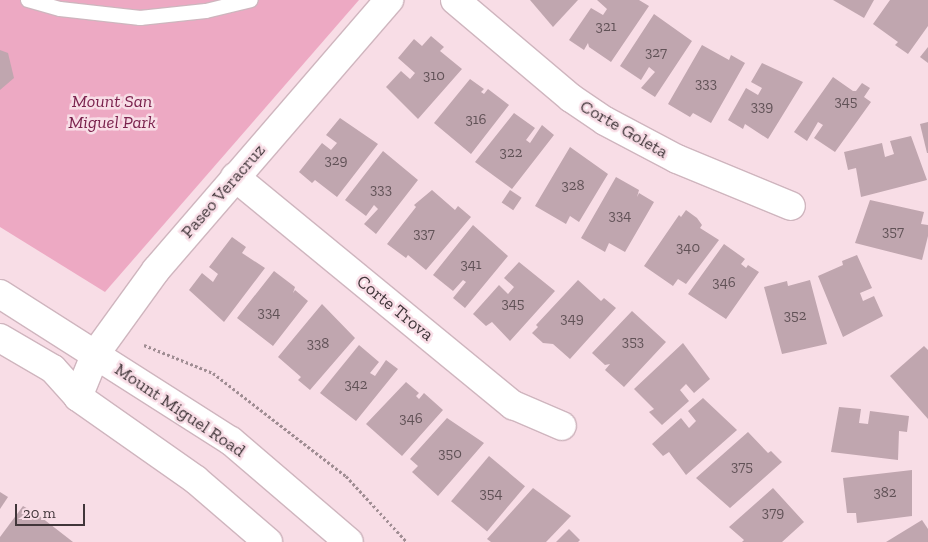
<!DOCTYPE html>
<html>
<head>
<meta charset="utf-8">
<style>
  body { margin:0 }
  #map { position:relative; width:928px; height:542px; overflow:hidden; background:#f8dde6; font-family:"Zilla Slab",serif }
  div>[style] { position:absolute }
  [style*='--x'] { left:calc(var(--x)*1px); top:calc(var(--y)*1px); width:calc(var(--w)*1px); rotate:calc(var(--a)*1deg) }
  .green>* { inset:0; background:#eda9c3 }
  .building>* { inset:0; background:#c0a6af; transform-origin:0 0 }
  .path>* { height:3px; margin-top:-1.5px; transform-origin:0; background:repeating-linear-gradient(90deg,#a08d93 0 2.5px,transparent 0 5px) }
  .roads { filter:drop-shadow(1px 0 #cfb5be) drop-shadow(-1px 0 #cfb5be) drop-shadow(0 1px #cfb5be) drop-shadow(0 -1px #cfb5be) }
  .service>* { height:14px; margin:-7px; padding:0 7px; transform-origin:7px; border-radius:7px; background:#fff }
  .minor>* { height:28px; margin:-14px; padding:0 14px; transform-origin:14px; border-radius:14px; background:#fff }
  .tertiary>* { height:28px; margin:-14px; padding:0 14px; transform-origin:14px; border-radius:14px; background:#fff }
  span { translate:-50% -50%; white-space:nowrap; text-align:center; line-height:1.15; -webkit-text-stroke:5px #f8dde6; paint-order:stroke }
  .number-label { font-size:15px; color:#615257 }
  .number-label span { -webkit-text-stroke-width:0 }
  .park-label { font-size:18px; color:#7b234e; font-style:italic }
  .street-label { font-size:18px; color:#41363a }
  .scale { position:absolute; left:15px; top:504px; width:70px; height:22px; box-sizing:border-box; border:2px solid #41363a; border-top:0; padding-left:6px; font-size:15px; line-height:18px; white-space:nowrap; color:#41363a; -webkit-text-stroke:4px #f8dde6; paint-order:stroke }
</style>
</head>
<body>
<div id="map">
  <div class="green">
    <div style="clip-path:polygon(0 0,359px 0,105px 292px,0 227px)"></div>
  </div>
  <div class="building">
    <div style="clip-path:polygon(530px 0,578px 0,553px 27px)"></div>
    <div style="clip-path:polygon(597px 0,639px 0,649px 6px,611px 62px,589px 47px,588px 43px,584px 50px,569px 40px,591px 8px,603px 15px,607px 9px)"></div>
    <div style="clip-path:polygon(833px 0,874px 0,864px 18px)"></div>
    <div style="clip-path:polygon(890px 0,928px 0,928px 26px,908px 54px,895px 45px,898px 42px,873px 24px)"></div>
    <div style="clip-path:polygon(654px 14px,692px 41px,655px 97px,641px 88px,655px 72px,649px 67px,641px 80px,620px 66px)"></div>
    <div style="clip-path:polygon(431px 36px,444px 47px,440px 51px,462px 69px,418px 119px,386px 87px,401px 71px,410px 79px,415px 73px,398px 58px,414px 39px,422px 46px)"></div>
    <div style="clip-path:polygon(702px 45px,729px 60px,731px 55px,745px 63px,711px 123px,693px 113px,690px 117px,668px 104px)"></div>
    <div style="clip-path:polygon(928px 47px,928px 63px,920px 57px)"></div>
    <div style="clip-path:polygon(0 50px,8px 53px,14px 78px,0 90px)"></div>
    <div style="clip-path:polygon(762px 63px,803px 82px,768px 139px,745px 124px,743px 129px,728px 120px,746px 88px,758px 95px,762px 88px,751px 82px)"></div>
    <div style="clip-path:polygon(833px 77px,853px 91px,856px 91px,862px 83px,870px 88px,864px 97px,871px 102px,835px 152px,814px 138px,823px 125px,818px 122px,807px 141px,794px 132px)"></div>
    <div style="clip-path:polygon(470px 79px,484px 89px,481px 92px,484px 94px,488px 89px,509px 105px,471px 154px,434px 123px)"></div>
    <div style="clip-path:polygon(514px 113px,535px 128px,526px 140px,530px 143px,542px 125px,554px 135px,512px 189px,475px 162px)"></div>
    <div style="clip-path:polygon(340px 118px,378px 144px,337px 197px,315px 180px,312px 183px,299px 172px,322px 143px,331px 150px,337px 143px,326px 135px)"></div>
    <div style="clip-path:polygon(928px 122px,928px 153px,927px 153px,920px 124px)"></div>
    <div style="clip-path:polygon(911px 136px,927px 180px,861px 197px,856px 168px,848px 170px,844px 152px,882px 143px,885px 157px,894px 154px,890px 141px)"></div>
    <div style="clip-path:polygon(570px 147px,608px 174px,579px 222px,570px 216px,566px 224px,535px 206px)"></div>
    <div style="clip-path:polygon(383px 151px,418px 180px,376px 234px,364px 224px,378px 209px,374px 205px,366px 216px,345px 200px)"></div>
    <div style="clip-path:polygon(616px 177px,639px 190px,637px 197px,639px 193px,654px 202px,625px 252px,609px 243px,605px 252px,581px 238px)"></div>
    <div style="clip-path:polygon(432px 190px,455px 210px,458px 206px,471px 217px,426px 270px,408px 255px,406px 258px,387px 244px,416px 207px,414px 205px)"></div>
    <div style="left:510px;top:190px;width:14px;height:15px;rotate:34deg"></div>
    <div style="clip-path:polygon(870px 200px,924px 212px,921px 224px,928px 225px,928px 236px,922px 260px,855px 243px)"></div>
    <div style="clip-path:polygon(686px 210px,697px 218px,702px 225px,700px 228px,719px 240px,686px 284px,678px 279px,673px 286px,644px 266px,679px 215px,681px 217px)"></div>
    <div style="clip-path:polygon(473px 225px,508px 256px,465px 308px,453px 298px,466px 282px,463px 280px,453px 291px,433px 275px)"></div>
    <div style="clip-path:polygon(232px 237px,246px 247px,242px 253px,265px 268px,224px 322px,189px 290px,202px 273px,213px 282px,218px 274px,209px 267px)"></div>
    <div style="clip-path:polygon(724px 244px,745px 259px,741px 264px,746px 268px,748px 265px,759px 272px,726px 319px,688px 294px)"></div>
    <div style="clip-path:polygon(857px 255px,872px 288px,860px 293px,863px 301px,874px 296px,883px 316px,843px 337px,818px 276px,843px 265px,842px 261px)"></div>
    <div style="clip-path:polygon(519px 262px,555px 291px,510px 341px,492px 322px,486px 326px,473px 314px,499px 285px,508px 294px,514px 287px,504px 278px)"></div>
    <div style="clip-path:polygon(274px 271px,295px 287px,293px 293px,295px 290px,308px 301px,273px 346px,237px 318px)"></div>
    <div style="clip-path:polygon(578px 280px,601px 301px,604px 298px,616px 308px,570px 359px,553px 344px,543px 343px,532px 333px,538px 327px,536px 325px)"></div>
    <div style="clip-path:polygon(810px 280px,827px 344px,782px 354px,764px 287px,787px 281px,788px 286px)"></div>
    <div style="clip-path:polygon(322px 304px,355px 338px,310px 390px,298px 380px,301px 377px,278px 357px)"></div>
    <div style="clip-path:polygon(632px 311px,666px 342px,624px 387px,605px 370px,610px 364px,605px 365px,592px 353px)"></div>
    <div style="clip-path:polygon(683px 343px,710px 379px,694px 393px,686px 384px,680px 390px,689px 401px,662px 425px,649px 412px,654px 409px,634px 389px)"></div>
    <div style="clip-path:polygon(359px 345px,379px 362px,370px 373px,375px 376px,386px 360px,398px 369px,356px 421px,320px 393px)"></div>
    <div style="clip-path:polygon(924px 346px,928px 350px,928px 419px,890px 376px)"></div>
    <div style="clip-path:polygon(406px 382px,419px 393px,416px 396px,419px 399px,424px 393px,443px 410px,402px 456px,366px 424px)"></div>
    <div style="clip-path:polygon(703px 398px,737px 430px,686px 475px,669px 452px,663px 456px,652px 444px,681px 418px,689px 428px,696px 421px,688px 411px)"></div>
    <div style="clip-path:polygon(839px 407px,861px 409px,859px 423px,868px 424px,870px 411px,909px 416px,907px 432px,899px 431px,898px 460px,831px 452px)"></div>
    <div style="clip-path:polygon(447px 418px,484px 443px,438px 496px,412px 472px,418px 466px,410px 459px)"></div>
    <div style="clip-path:polygon(748px 432px,768px 453px,771px 451px,782px 462px,730px 508px,696px 478px)"></div>
    <div style="left:489px;top:456px;width:47px;height:59px;rotate:40deg"></div>
    <div style="clip-path:polygon(912px 470px,912px 516px,857px 523px,856px 513px,847px 513px,843px 478px)"></div>
    <div style="clip-path:polygon(533px 488px,571px 516px,546px 542px,491px 542px,487px 539px)"></div>
    <div style="clip-path:polygon(773px 488px,804px 522px,782px 542px,742px 542px,744px 540px,729px 527px)"></div>
    <div style="clip-path:polygon(0 492px,8px 497px,0 509px)"></div>
    <div style="clip-path:polygon(23px 506px,37px 514px,73px 542px,0 542px,0 537px)"></div>
    <div style="clip-path:polygon(922px 520px,928px 529px,928px 542px,886px 542px)"></div>
    <div style="clip-path:polygon(569px 529px,580px 540px,578px 542px,556px 542px)"></div>
  </div>
  <div class="path">
    <div style="--x:144;--y:345;--w:74;--a:22.1"></div>
    <div style="--x:213;--y:373;--w:168;--a:37.8"></div>
    <div style="--x:346;--y:476;--w:90;--a:47.3"></div>
  </div>
  <div class="roads">
    <div class="service">
      <div style="--x:28;--y:0;--w:33;--a:16"></div>
      <div style="--x:60;--y:9;--w:81;--a:6.4"></div>
      <div style="--x:140;--y:18;--w:66;--a:-6.1"></div>
      <div style="--x:206;--y:11;--w:46;--a:-13.7"></div>
    </div>
    <div class="minor">
      <div style="--x:455;--y:0;--w:152;--a:40.2"></div>
      <div style="--x:571;--y:98;--w:41;--a:34.1"></div>
      <div style="--x:605;--y:121;--w:81;--a:27.8"></div>
      <div style="--x:677;--y:159;--w:123;--a:22.4"></div>
      <div style="--x:235;--y:177;--w:360;--a:39.4"></div>
      <div style="--x:513;--y:405;--w:53;--a:23.2"></div>
    </div>
    <div class="tertiary">
      <div style="--x:0;--y:294;--w:274;--a:32.5"></div>
      <div style="--x:231;--y:441;--w:155;--a:40.6"></div>
      <div style="--x:0;--y:338;--w:61;--a:30.3"></div>
      <div style="--x:53;--y:369;--w:38;--a:48"></div>
      <div style="--x:78;--y:397;--w:144;--a:35.1"></div>
      <div style="--x:196;--y:480;--w:95;--a:40.7"></div>
      <div style="--x:78;--y:397;--w:48;--a:-67.8"></div>
      <div style="--x:96;--y:353;--w:102;--a:-54.1"></div>
      <div style="--x:156;--y:270;--w:357;--a:-49.2"></div>
    </div>
  </div>
  <div class="number-label">
    <span style="left:606px;top:27px">321</span>
    <span style="left:656px;top:53px">327</span>
    <span style="left:434px;top:76px">310</span>
    <span style="left:706px;top:84px">333</span>
    <span style="left:846px;top:102px">345</span>
    <span style="left:762px;top:107px">339</span>
    <span style="left:476px;top:120px">316</span>
    <span style="left:511px;top:153px">322</span>
    <span style="left:336px;top:161px">329</span>
    <span style="left:573px;top:186px">328</span>
    <span style="left:381px;top:190px">333</span>
    <span style="left:620px;top:216px">334</span>
    <span style="left:893px;top:232px">357</span>
    <span style="left:424px;top:234px">337</span>
    <span style="left:688px;top:248px">340</span>
    <span style="left:471px;top:265px">341</span>
    <span style="left:724px;top:283px">346</span>
    <span style="left:513px;top:304px">345</span>
    <span style="left:269px;top:313px">334</span>
    <span style="left:795px;top:316px">352</span>
    <span style="left:572px;top:319px">349</span>
    <span style="left:633px;top:342px">353</span>
    <span style="left:318px;top:344px">338</span>
    <span style="left:356px;top:385px">342</span>
    <span style="left:411px;top:419px">346</span>
    <span style="left:450px;top:454px">350</span>
    <span style="left:742px;top:467px">375</span>
    <span style="left:885px;top:493px">382</span>
    <span style="left:491px;top:494px">354</span>
    <span style="left:773px;top:513px">379</span>
  </div>
  <div class="park-label">
    <span style="left:112px;top:112px">Mount San<br>Miguel Park</span>
  </div>
  <div class="street-label">
    <span style="left:624px;top:129px;rotate:30deg">Corte Goleta</span>
    <span style="left:223px;top:191px;rotate:-49deg">Paseo Veracruz</span>
    <span style="left:395px;top:308px;rotate:39deg">Corte Trova</span>
    <span style="left:180px;top:410px;rotate:34deg">Mount Miguel Road</span>
  </div>
  <div class="scale">20 m</div>
</div>
</body>
</html>
